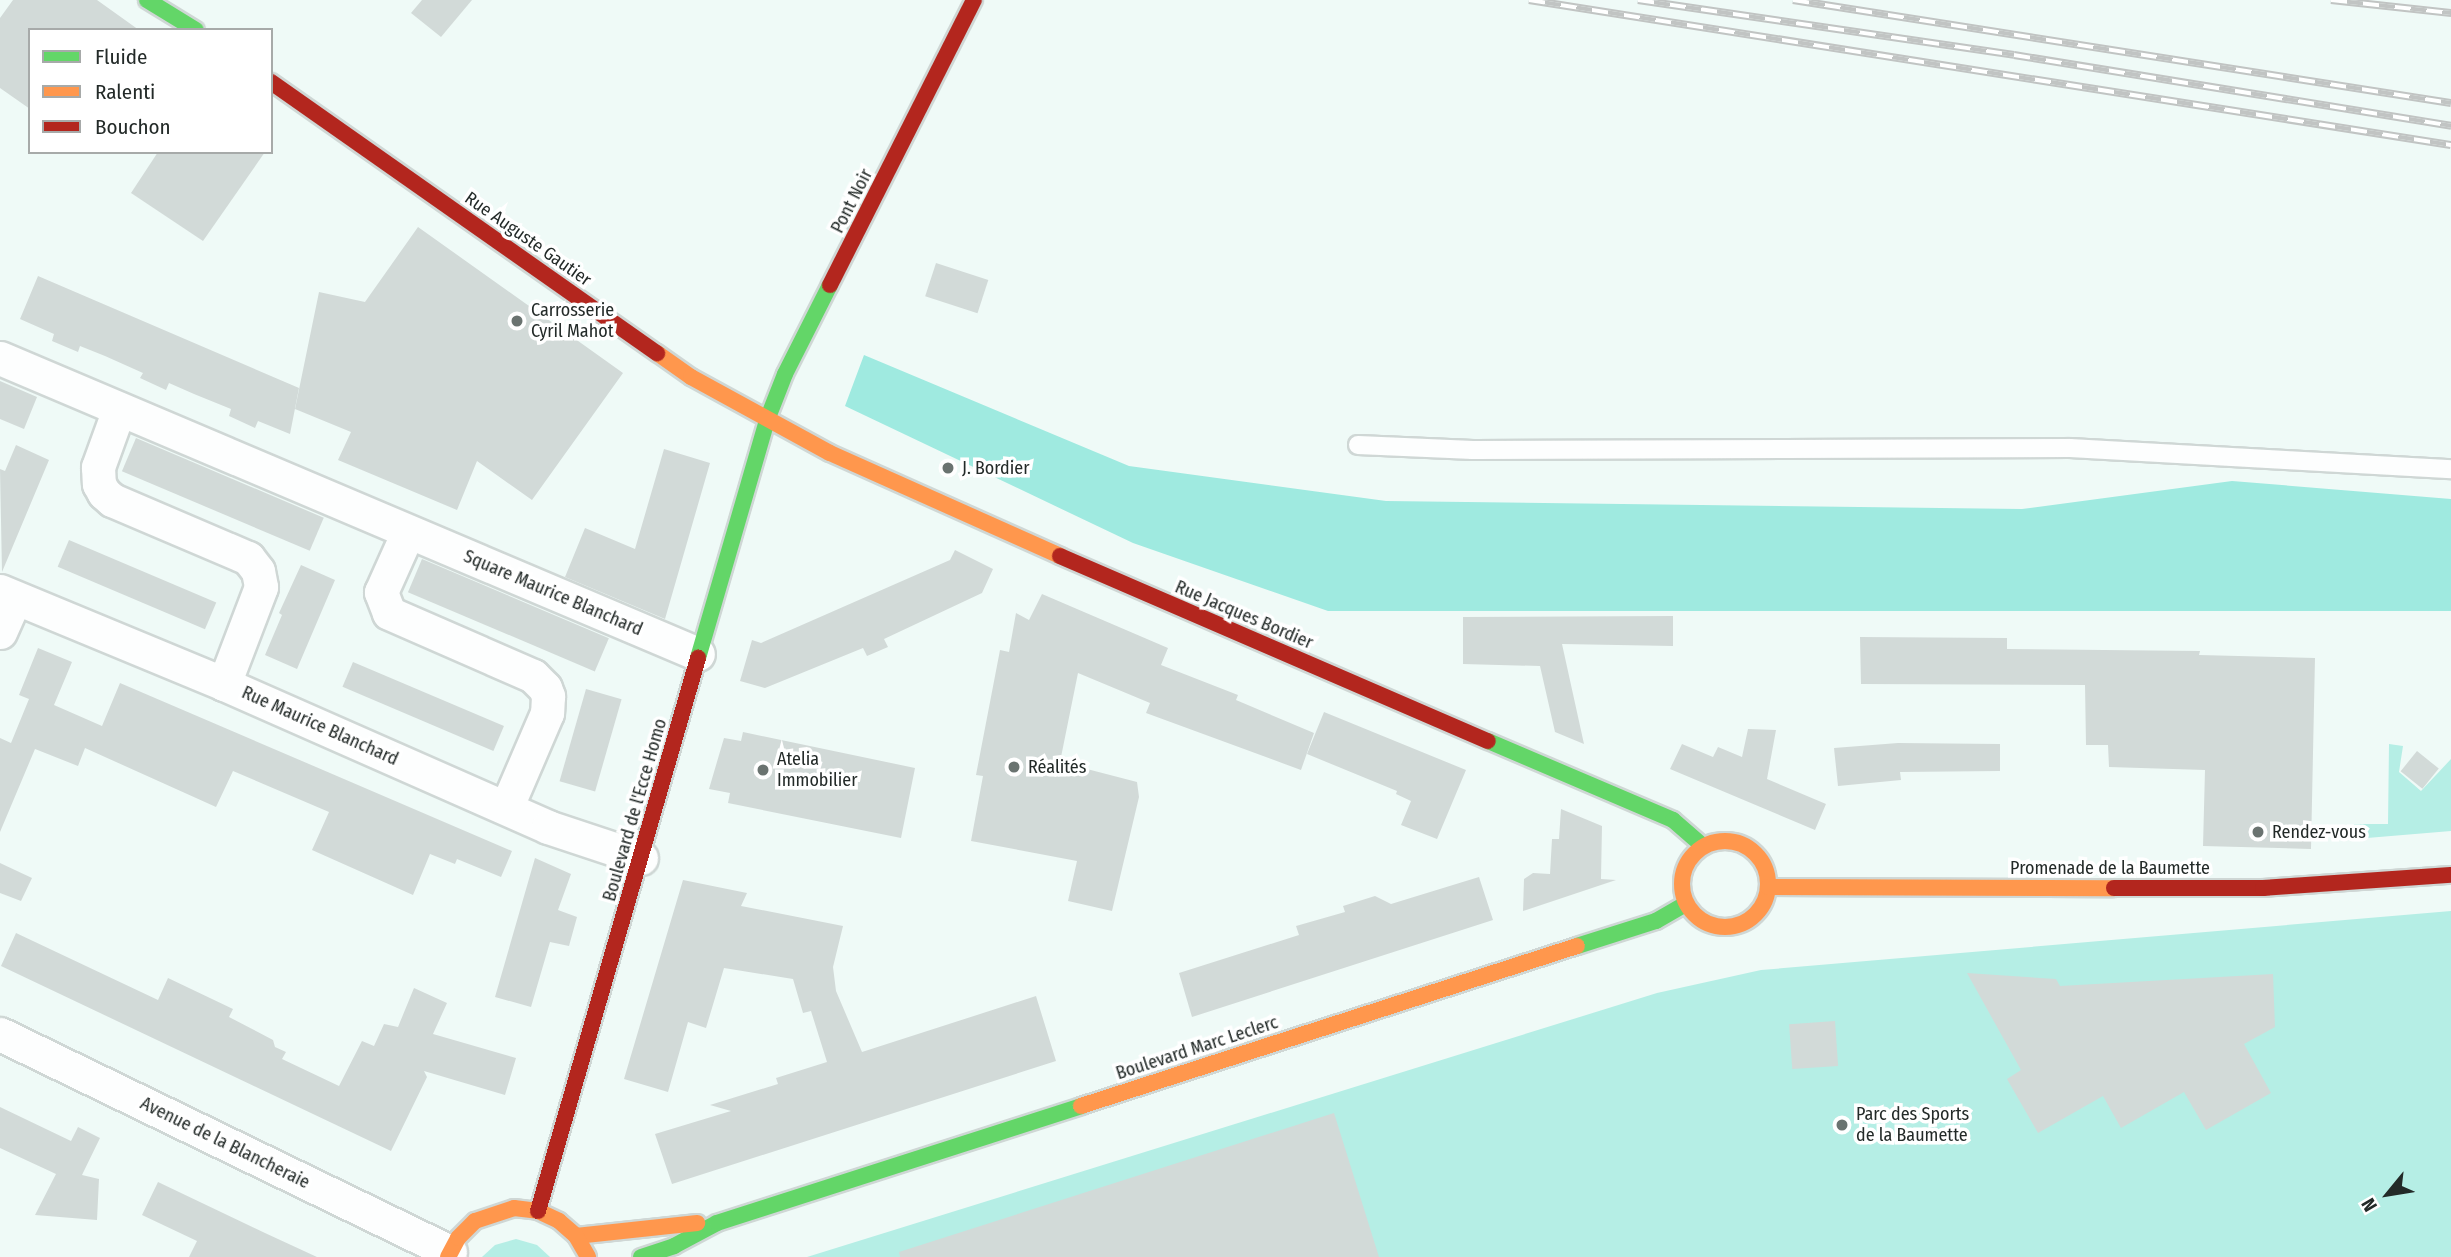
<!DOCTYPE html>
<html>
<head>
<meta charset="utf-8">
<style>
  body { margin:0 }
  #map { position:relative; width:2451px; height:1257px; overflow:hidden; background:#effaf7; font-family:"Fira Sans Condensed",sans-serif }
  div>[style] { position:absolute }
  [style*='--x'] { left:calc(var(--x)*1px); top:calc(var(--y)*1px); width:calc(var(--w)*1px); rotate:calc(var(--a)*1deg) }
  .green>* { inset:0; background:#b5eee5 }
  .forest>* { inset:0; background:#9feae0 }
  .building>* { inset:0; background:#d2dad8; transform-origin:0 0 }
  .roads { filter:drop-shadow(2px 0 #cfd7d5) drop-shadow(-2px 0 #cfd7d5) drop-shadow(0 2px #cfd7d5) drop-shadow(0 -2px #cfd7d5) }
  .lane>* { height:18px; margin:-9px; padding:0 9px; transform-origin:9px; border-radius:9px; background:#fdfefe }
  .street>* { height:33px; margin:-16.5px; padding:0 16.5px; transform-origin:16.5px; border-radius:16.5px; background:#fdfefe }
  .fast>* { height:16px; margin:-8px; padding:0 8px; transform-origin:8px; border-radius:8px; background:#63d668 }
  .slow>* { height:16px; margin:-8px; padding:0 8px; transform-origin:8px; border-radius:8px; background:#ff974d }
  .slow>.ring { margin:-8px; padding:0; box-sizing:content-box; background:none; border:16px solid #ff974d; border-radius:50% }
  .jam>* { height:16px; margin:-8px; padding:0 8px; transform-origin:8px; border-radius:8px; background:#b3261e }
  .rail>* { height:8px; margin-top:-4px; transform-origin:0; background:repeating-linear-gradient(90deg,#fff 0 16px,#c1c4c3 0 32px); box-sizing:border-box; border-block:2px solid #c1c4c3 }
  .dots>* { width:19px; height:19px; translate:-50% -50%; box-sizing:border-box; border:4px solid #fff; border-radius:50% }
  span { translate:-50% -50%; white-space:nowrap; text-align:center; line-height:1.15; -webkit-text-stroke:7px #fff; paint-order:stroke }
  .street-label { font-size:18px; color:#232a28 }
  .poi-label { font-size:18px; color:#232a28 }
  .left { translate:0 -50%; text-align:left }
  .legend { position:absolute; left:28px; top:28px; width:245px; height:126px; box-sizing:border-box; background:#fff; border:2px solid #a7aaa9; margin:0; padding:9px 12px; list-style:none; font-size:21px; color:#232a28 }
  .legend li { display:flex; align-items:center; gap:14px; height:35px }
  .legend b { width:35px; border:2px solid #a7aaa9 }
  .north { position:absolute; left:2353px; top:1159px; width:70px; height:70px; -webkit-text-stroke:5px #fff; paint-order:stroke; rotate:240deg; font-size:19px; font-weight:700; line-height:28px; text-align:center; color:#232a28 }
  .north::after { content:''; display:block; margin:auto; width:24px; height:32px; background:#232a28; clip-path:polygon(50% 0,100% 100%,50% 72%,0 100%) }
</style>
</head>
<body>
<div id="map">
  <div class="green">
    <div style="clip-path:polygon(2389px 744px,2403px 746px,2399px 772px,2421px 791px,2451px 759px,2451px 831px,2355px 839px,2354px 824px,2388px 824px)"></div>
    <div style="clip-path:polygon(2451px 911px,2451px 1257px,807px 1257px,1657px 993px,1761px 970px)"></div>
    <div style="clip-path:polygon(516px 1239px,537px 1245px,550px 1257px,482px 1257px,495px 1245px)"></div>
  </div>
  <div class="forest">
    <div style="clip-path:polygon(864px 355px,1129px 466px,1386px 501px,2022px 509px,2232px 481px,2451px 499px,2451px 611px,1328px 611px,1133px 543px,845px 406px)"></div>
  </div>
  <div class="building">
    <div style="clip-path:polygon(13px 0,97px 0,139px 30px,30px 30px,30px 109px,0 88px,0 18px)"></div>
    <div style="clip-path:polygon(422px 0,472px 0,441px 37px,411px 13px)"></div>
    <div style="clip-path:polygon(158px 152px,265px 152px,203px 241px,131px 193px)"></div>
    <div style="clip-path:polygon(418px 227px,623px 373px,532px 500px,477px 461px,457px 510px,338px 460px,351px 432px,295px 409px,319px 292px,365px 302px)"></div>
    <div style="left:936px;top:263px;width:55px;height:35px;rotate:18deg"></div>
    <div style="clip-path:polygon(38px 276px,299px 388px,290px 434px,258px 421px,255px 428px,229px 416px,231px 409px,194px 394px,169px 383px,166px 390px,140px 378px,143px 373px,105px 356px,80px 346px,78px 352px,52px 341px,54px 334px,20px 319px)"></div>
    <div style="clip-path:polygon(0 381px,37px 397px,24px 429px,0 419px)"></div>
    <div style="left:136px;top:438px;width:204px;height:36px;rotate:23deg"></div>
    <div style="clip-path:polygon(16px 445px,49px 460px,2px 572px,0 469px,5px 471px)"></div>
    <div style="clip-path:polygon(664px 449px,710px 463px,665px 619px,565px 577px,585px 528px,635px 549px)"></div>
    <div style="left:69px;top:540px;width:160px;height:29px;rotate:23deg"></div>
    <div style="clip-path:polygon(955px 550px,993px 569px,982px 593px,884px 639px,888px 647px,867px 656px,863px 648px,765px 688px,740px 681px,752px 640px,761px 643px,950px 560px)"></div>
    <div style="left:422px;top:559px;width:203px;height:36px;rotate:23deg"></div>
    <div style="clip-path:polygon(301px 565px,335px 580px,297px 669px,265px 655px,282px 615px,279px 613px)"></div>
    <div style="clip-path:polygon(1042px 594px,1168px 648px,1161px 665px,1238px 695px,1236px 700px,1314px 733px,1301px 770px,1146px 713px,1150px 703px,1078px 673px,1060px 762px,1137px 782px,1139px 797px,1112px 911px,1068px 901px,1077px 861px,971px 841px,983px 776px,976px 775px,1000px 650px,1009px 652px,1016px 613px,1029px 620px)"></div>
    <div style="clip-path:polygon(1673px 616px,1673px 646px,1562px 644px,1584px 744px,1555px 732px,1540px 666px,1463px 664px,1463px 617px)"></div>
    <div style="clip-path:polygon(1860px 637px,2007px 638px,2007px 649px,2200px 651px,2199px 655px,2315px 658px,2311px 849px,2203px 846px,2205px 770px,2109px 767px,2108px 745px,2086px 745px,2085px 685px,1861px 684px)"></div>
    <div style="clip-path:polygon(38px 648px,72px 662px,54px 705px,102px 726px,120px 683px,512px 851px,501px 877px,457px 859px,455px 864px,430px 854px,413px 895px,312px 850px,329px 812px,233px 771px,216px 807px,85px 748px,78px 766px,35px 749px,0 832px,0 738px,11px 743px,29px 699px,19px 695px)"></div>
    <div style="left:353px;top:662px;width:164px;height:27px;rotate:23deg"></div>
    <div style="left:586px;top:689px;width:37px;height:96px;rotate:16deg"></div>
    <div style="clip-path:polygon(1324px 712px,1466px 770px,1437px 839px,1401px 825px,1411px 801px,1396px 794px,1397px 791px,1307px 754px)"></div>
    <div style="clip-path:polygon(1748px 729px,1776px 730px,1767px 779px,1826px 804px,1815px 830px,1670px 769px,1682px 744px,1713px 757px,1718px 747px,1742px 757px)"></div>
    <div style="clip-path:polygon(743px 732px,915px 768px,901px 838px,728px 803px,730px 793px,709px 789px,724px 738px,741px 741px)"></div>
    <div style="clip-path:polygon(1898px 743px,2000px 744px,2000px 771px,1900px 772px,1901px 780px,1838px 786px,1834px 748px)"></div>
    <div style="left:2417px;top:751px;width:28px;height:26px;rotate:39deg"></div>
    <div style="clip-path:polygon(1561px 809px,1602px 826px,1601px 879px,1616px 880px,1523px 911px,1524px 879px,1533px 873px,1550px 874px,1552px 839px,1559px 839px)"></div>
    <div style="clip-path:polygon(535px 858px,571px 874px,558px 910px,577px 917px,569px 946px,550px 942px,531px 1007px,495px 997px)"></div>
    <div style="clip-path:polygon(0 863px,32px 878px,21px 901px,0 893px)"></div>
    <div style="clip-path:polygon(1479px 877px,1493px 920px,1192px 1017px,1179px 973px,1299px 935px,1296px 926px,1345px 912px,1343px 906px,1375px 896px,1391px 904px)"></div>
    <div style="clip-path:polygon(683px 880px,747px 893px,741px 906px,843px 926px,833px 967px,836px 991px,862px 1052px,1036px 996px,1056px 1061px,672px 1184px,655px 1134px,731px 1111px,710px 1105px,778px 1084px,776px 1078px,827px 1062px,811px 1011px,803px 1013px,793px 979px,724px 968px,706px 1028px,688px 1022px,668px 1092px,624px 1079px)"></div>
    <div style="clip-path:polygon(16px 933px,158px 1000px,168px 978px,233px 1009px,229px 1017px,273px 1040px,275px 1047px,286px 1052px,282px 1059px,339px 1086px,362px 1041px,374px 1046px,384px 1024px,398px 1027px,414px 988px,447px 1003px,433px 1034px,516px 1058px,505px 1095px,424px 1071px,427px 1077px,391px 1151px,1px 966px)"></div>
    <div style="clip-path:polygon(1967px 973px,2056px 979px,2060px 986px,2273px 974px,2275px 1027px,2244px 1044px,2271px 1093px,2206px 1130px,2184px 1092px,2121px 1128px,2103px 1096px,2038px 1133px,2007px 1079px,2021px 1070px)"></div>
    <div style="left:1835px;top:1021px;width:45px;height:46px;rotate:86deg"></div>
    <div style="clip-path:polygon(0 1107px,71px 1141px,78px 1127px,100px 1138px,82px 1175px,99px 1179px,97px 1220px,35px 1215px,56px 1174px,0 1148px)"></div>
    <div style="clip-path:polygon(1334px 1113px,1379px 1257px,900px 1257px,899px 1252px)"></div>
    <div style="clip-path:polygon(158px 1182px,265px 1233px,317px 1257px,189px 1257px,197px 1241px,142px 1215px)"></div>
  </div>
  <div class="roads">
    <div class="lane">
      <div style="--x:1358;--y:445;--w:115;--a:2.5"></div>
      <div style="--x:1473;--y:450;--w:597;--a:-0.19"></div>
      <div style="--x:2070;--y:448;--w:382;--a:3.2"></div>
    </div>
    <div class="street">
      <div style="--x:0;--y:358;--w:758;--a:22.98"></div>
      <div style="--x:119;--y:409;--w:62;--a:109.9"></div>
      <div style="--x:98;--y:467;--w:17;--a:87"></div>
      <div style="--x:99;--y:484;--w:10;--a:61"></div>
      <div style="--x:104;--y:493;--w:11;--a:41"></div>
      <div style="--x:112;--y:500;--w:148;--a:23.1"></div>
      <div style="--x:248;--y:558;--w:16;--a:52"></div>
      <div style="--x:258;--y:571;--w:16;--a:79"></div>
      <div style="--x:261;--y:587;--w:104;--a:110.9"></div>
      <div style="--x:408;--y:532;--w:66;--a:114.2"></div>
      <div style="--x:381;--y:592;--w:22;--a:69"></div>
      <div style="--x:389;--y:613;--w:157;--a:23.6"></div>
      <div style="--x:533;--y:676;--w:17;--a:45"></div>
      <div style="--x:545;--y:688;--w:9;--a:69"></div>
      <div style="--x:548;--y:696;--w:17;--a:93"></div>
      <div style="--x:547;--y:713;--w:103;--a:113.3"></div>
      <div style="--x:0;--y:591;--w:243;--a:22.5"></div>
      <div style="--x:224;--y:684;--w:354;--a:23.8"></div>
      <div style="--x:548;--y:827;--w:98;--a:18.4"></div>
      <div style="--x:0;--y:632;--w:37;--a:-66"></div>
      <div style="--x:0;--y:1034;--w:500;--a:25.85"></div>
    </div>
    <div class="fast">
      <div style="--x:147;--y:0;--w:57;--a:31.5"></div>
      <div style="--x:698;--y:658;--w:248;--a:-73.8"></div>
      <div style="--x:767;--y:420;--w:49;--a:-68.6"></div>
      <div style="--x:785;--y:374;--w:100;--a:-63.2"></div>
      <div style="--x:1488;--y:741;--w:201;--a:23.1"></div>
      <div style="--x:1673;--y:820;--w:40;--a:41"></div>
      <div style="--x:1577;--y:946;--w:83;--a:-17.6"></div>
      <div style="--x:1656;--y:921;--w:34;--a:-30"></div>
      <div style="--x:641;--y:1257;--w:35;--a:-18"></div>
      <div style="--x:674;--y:1246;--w:49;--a:-28.1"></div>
      <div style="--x:717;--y:1223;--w:382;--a:-17.8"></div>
    </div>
    <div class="slow">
      <div style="--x:657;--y:353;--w:42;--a:35.2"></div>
      <div style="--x:691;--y:377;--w:158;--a:28.7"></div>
      <div style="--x:830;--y:453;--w:252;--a:24.1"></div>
      <div class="ring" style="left:1682px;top:841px;width:70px;height:70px"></div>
      <div style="--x:1768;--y:887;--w:346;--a:0.2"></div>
      <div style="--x:1081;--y:1106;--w:521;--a:-17.88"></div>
      <div style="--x:576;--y:1236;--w:122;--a:-6.1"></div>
      <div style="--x:448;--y:1257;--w:21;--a:-62"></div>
      <div style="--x:458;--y:1238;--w:24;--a:-45"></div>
      <div style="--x:475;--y:1221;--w:41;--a:-18.4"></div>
      <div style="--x:514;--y:1208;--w:24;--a:7"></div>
      <div style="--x:538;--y:1211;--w:23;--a:25"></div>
      <div style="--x:559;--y:1221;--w:23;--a:41"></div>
      <div style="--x:576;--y:1236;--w:24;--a:60"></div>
    </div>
    <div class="jam">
      <div style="--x:271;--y:82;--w:472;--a:35.1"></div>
      <div style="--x:830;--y:285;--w:319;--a:-63.2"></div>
      <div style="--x:1060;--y:556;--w:466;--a:23.4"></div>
      <div style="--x:2114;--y:888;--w:149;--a:0"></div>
      <div style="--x:2263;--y:888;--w:188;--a:-4"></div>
      <div style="--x:538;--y:1211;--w:576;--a:-73.86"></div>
    </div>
  </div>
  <div class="rail">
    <div style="--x:1529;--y:0;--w:933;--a:8.94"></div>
    <div style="--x:1638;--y:0;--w:380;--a:8.3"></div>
    <div style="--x:2014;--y:55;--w:443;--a:9.2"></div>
    <div style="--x:1793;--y:0;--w:666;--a:8.9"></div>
    <div style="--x:2331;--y:0;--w:121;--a:6.2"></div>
  </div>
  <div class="dots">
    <div style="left:517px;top:321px;background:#6a7370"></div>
    <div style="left:948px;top:468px;background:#6a7370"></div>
    <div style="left:1014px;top:767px;background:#6a7370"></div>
    <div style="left:763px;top:770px;background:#6a7370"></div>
    <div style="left:2258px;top:832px;background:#6a7370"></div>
    <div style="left:1842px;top:1125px;background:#6a7370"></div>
  </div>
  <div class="street-label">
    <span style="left:852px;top:201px;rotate:-63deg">Pont Noir</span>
    <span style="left:528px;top:239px;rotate:35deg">Rue Auguste Gautier</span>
    <span style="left:553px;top:593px;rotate:23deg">Square Maurice Blanchard</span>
    <span style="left:1244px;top:615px;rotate:23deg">Rue Jacques Bordier</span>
    <span style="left:320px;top:726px;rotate:24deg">Rue Maurice Blanchard</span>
    <span style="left:635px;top:810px;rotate:-74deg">Boulevard de l'Ecce Homo</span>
    <span style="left:2110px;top:868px">Promenade de la Baumette</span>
    <span style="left:1197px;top:1048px;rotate:-18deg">Boulevard Marc Leclerc</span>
    <span style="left:225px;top:1143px;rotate:26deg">Avenue de la Blancheraie</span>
  </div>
  <div class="poi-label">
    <span class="left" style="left:531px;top:321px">Carrosserie<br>Cyril Mahot</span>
    <span class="left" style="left:962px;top:468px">J. Bordier</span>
    <span class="left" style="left:777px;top:770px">Atelia<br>Immobilier</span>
    <span class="left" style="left:1028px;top:767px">Réalités</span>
    <span class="left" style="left:2272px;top:832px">Rendez-vous</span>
    <span class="left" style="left:1856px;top:1125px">Parc des Sports<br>de la Baumette</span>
  </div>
  <ul class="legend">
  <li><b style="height:9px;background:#63d668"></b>Fluide</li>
  <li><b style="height:9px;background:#ff974d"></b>Ralenti</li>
  <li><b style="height:9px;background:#b3261e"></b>Bouchon</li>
  </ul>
  <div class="north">N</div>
</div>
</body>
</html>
